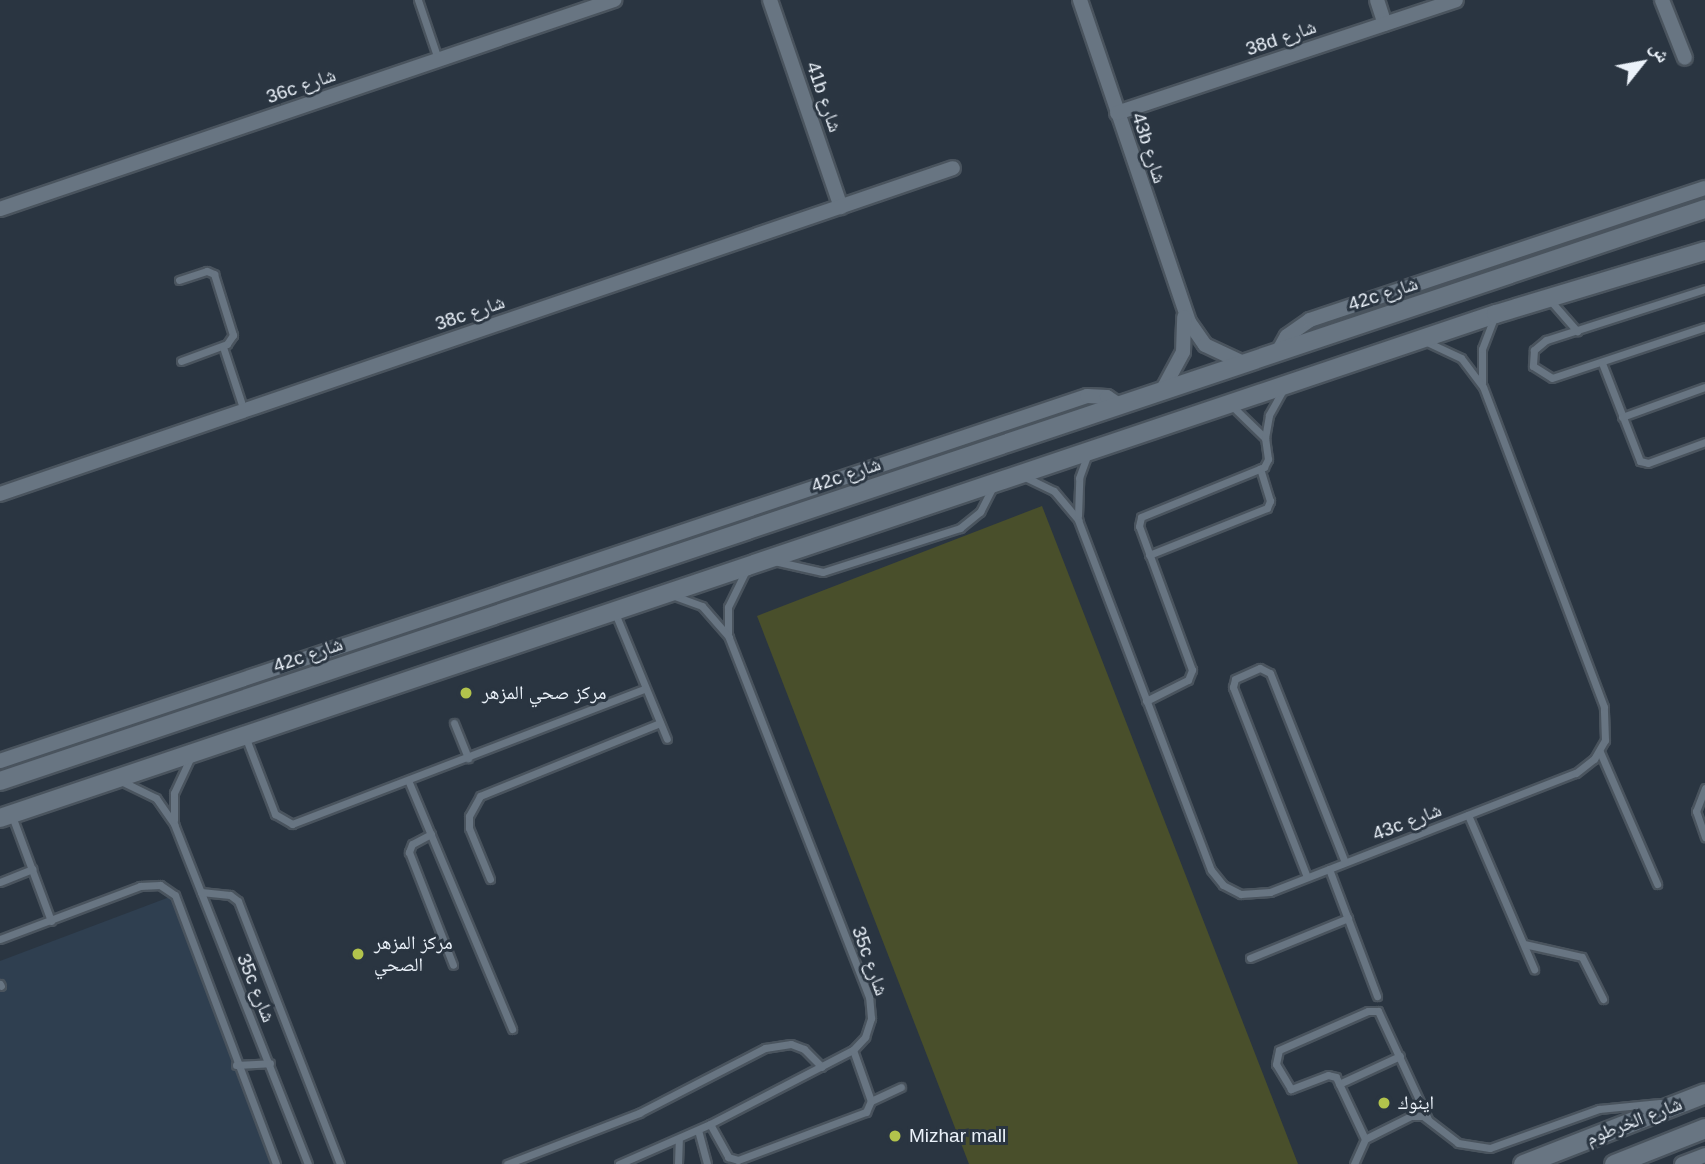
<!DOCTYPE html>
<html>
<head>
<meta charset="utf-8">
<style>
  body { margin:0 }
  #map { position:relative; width:1705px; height:1164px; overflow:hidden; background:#2a3541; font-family:Arial,"Noto Naskh Arabic",sans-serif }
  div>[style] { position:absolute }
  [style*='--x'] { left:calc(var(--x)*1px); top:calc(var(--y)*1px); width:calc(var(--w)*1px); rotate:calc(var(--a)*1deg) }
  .built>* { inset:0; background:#2f3f50 }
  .green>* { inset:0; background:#494f2b }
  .roads { filter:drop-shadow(2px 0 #4a545e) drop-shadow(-2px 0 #4a545e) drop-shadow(0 2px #4a545e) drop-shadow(0 -2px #4a545e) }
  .service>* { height:7px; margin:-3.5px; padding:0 3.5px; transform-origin:3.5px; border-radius:3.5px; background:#687582 }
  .minor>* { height:14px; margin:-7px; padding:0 7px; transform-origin:7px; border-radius:7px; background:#687582 }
  .tertiary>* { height:18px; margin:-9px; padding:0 9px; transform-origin:9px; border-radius:9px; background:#687582 }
  .secondary>* { height:19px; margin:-9.5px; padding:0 9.5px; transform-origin:9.5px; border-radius:9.5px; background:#687582 }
  .dots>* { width:19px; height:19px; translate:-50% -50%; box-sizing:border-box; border:4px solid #2a3541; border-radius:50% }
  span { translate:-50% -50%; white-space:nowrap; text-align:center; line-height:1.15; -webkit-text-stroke:6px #2a3541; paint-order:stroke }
  .street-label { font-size:19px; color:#ebf2fa }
  .poi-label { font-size:19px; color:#ebf2fa }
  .left { translate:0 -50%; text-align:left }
  .north { position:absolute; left:1607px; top:28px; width:70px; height:70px; -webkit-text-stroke:5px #2a3541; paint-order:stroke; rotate:59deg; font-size:19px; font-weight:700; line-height:28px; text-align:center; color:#ebf2fa }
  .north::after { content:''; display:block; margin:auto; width:24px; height:32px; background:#ebf2fa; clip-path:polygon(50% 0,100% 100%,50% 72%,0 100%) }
</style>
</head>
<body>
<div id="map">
  <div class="built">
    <div style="clip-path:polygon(175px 895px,277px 1164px,0 1164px,0 961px)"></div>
  </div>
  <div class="green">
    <div style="clip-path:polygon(1042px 506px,1298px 1164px,969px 1164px,757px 616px)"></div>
  </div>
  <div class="roads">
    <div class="service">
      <div style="--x:418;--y:0;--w:62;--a:71.3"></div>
      <div style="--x:179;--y:280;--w:29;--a:-18"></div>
      <div style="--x:207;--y:271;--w:8;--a:23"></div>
      <div style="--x:214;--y:274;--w:64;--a:72.7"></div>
      <div style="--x:233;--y:335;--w:11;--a:124"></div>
      <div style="--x:227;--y:344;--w:49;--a:159.7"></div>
      <div style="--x:1705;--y:289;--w:167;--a:162.2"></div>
      <div style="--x:1546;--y:340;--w:16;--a:140"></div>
      <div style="--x:1534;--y:350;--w:16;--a:94"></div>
      <div style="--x:1533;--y:366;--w:22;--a:32"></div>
      <div style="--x:1552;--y:378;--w:161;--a:-18.4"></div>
      <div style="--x:1549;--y:299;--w:43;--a:48.8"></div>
      <div style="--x:223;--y:347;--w:67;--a:71.8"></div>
      <div style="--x:1602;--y:363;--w:105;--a:68.8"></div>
      <div style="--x:1640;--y:461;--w:8;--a:14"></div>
      <div style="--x:1648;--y:463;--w:61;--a:-20.2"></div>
      <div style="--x:1482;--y:383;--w:34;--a:-90"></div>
      <div style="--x:1482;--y:349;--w:31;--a:-69"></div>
      <div style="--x:1232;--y:406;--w:46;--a:44.1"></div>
      <div style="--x:1622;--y:417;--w:88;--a:-19.9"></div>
      <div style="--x:1023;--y:476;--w:34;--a:26"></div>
      <div style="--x:1054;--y:491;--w:38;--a:50"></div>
      <div style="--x:1078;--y:520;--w:374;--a:69.2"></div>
      <div style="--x:1211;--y:870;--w:19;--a:51"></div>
      <div style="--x:1223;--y:885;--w:20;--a:27"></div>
      <div style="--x:1241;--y:894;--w:29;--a:-4"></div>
      <div style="--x:1270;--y:892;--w:328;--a:-21.3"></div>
      <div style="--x:1576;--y:773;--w:23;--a:-38"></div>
      <div style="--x:1594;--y:759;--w:22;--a:-60"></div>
      <div style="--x:1605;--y:740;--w:33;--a:-92"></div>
      <div style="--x:1604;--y:707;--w:342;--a:-110.7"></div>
      <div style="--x:1483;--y:387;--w:36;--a:-127"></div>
      <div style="--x:1461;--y:358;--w:38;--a:-155"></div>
      <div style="--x:1078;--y:516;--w:38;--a:-88"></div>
      <div style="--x:1079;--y:478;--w:23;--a:-70"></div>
      <div style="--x:1149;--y:555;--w:127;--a:-21.7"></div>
      <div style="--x:1267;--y:508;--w:8;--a:-67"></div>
      <div style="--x:1270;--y:501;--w:34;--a:-107"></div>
      <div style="--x:774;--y:561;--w:50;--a:12.7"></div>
      <div style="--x:823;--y:572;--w:144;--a:-17.8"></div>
      <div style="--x:960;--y:528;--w:26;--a:-39"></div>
      <div style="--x:980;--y:512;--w:27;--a:-63"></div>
      <div style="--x:615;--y:613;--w:136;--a:67.6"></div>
      <div style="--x:728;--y:633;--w:26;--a:-90"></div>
      <div style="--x:728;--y:607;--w:39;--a:-64"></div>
      <div style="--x:1146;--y:701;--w:47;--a:-26.6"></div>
      <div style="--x:1188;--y:680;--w:11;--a:-68"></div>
      <div style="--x:1192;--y:670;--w:153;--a:-110.2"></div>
      <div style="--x:1139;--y:526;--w:9;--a:-77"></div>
      <div style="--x:1141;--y:517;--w:133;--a:-22.1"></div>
      <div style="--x:1264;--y:467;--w:9;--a:-63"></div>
      <div style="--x:1268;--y:459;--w:21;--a:-98"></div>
      <div style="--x:1265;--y:438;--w:23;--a:-80"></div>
      <div style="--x:1269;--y:415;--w:29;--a:-61"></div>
      <div style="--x:454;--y:723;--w:38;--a:68"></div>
      <div style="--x:245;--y:736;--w:84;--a:69"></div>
      <div style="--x:275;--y:814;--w:20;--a:30"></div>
      <div style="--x:292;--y:824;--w:377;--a:-21"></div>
      <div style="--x:1600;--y:752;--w:144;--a:66.6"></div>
      <div style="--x:408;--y:780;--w:270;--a:67.3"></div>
      <div style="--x:121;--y:781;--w:39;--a:26"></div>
      <div style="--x:156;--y:798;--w:32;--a:55"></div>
      <div style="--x:174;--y:824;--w:365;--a:68.5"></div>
      <div style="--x:1705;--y:788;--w:25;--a:111"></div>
      <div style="--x:1696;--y:811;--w:28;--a:71"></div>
      <div style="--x:1468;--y:815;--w:168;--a:66.8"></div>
      <div style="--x:12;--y:816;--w:112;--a:69.6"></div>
      <div style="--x:174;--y:820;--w:27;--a:-90"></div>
      <div style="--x:174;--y:793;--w:38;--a:-65"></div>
      <div style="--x:431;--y:834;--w:21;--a:152"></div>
      <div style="--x:412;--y:844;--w:9;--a:111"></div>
      <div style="--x:409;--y:852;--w:121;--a:68.7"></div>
      <div style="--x:1329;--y:869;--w:136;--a:69.3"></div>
      <div style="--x:1307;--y:877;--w:204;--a:-111.3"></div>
      <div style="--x:1233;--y:687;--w:8;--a:-76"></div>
      <div style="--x:1235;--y:679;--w:27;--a:-24"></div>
      <div style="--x:1260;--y:668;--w:11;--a:27"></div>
      <div style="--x:1270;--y:673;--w:203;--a:68.4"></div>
      <div style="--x:490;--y:879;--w:55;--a:-112.4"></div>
      <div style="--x:469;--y:828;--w:12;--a:-90"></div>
      <div style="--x:469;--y:816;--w:23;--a:-61"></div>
      <div style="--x:480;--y:796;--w:194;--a:-22.1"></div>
      <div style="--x:0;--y:882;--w:35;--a:-22"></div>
      <div style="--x:201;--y:892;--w:29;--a:6"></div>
      <div style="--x:230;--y:895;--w:10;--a:37"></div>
      <div style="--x:238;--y:901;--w:282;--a:68.8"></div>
      <div style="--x:0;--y:939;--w:150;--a:-20.7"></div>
      <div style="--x:140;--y:886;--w:20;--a:-3"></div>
      <div style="--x:160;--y:885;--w:18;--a:34"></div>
      <div style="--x:175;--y:895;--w:287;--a:69.4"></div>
      <div style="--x:1524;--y:944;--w:59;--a:12.6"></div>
      <div style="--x:1582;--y:957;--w:47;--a:63.4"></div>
      <div style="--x:1250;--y:958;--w:106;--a:-22.2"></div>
      <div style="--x:0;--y:984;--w:2;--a:63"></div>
      <div style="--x:236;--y:1065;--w:34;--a:-3"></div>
      <div style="--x:1339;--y:1084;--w:67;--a:-24.7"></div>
      <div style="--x:871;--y:1101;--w:33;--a:-25"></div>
      <div style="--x:710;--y:1124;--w:38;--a:61"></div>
      <div style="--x:728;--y:1157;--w:10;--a:17"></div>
      <div style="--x:738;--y:1160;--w:137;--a:-20.6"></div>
      <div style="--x:866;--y:1112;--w:12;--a:-66"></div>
      <div style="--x:871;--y:1101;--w:54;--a:-109.4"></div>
      <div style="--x:698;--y:1130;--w:35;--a:75"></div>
      <div style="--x:1365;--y:1139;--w:68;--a:-115.1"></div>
      <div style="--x:1336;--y:1077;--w:8;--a:-166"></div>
      <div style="--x:1328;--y:1075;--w:40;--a:159"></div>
      <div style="--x:1291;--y:1089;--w:29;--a:-121"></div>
      <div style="--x:1276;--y:1064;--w:14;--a:-78"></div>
      <div style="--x:1279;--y:1050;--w:97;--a:-23.7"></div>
      <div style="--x:1368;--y:1011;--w:10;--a:0"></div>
      <div style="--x:1378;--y:1011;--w:119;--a:65.2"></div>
      <div style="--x:507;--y:1164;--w:142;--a:-21.1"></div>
      <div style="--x:639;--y:1113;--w:142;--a:-27.3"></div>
      <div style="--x:765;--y:1048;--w:26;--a:-9"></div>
      <div style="--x:791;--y:1044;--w:14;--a:21"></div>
      <div style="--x:804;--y:1049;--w:25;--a:45"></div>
      <div style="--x:619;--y:1164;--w:99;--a:-23.7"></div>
      <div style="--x:710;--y:1124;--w:161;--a:-27.4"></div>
      <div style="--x:853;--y:1050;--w:18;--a:-47"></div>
      <div style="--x:865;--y:1037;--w:20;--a:-72"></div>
      <div style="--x:871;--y:1018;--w:21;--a:-95"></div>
      <div style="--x:869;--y:997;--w:386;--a:-111.3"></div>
      <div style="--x:729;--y:637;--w:41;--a:-131.1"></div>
      <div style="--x:702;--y:606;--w:30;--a:-160"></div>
      <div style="--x:678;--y:1164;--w:25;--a:-88"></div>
      <div style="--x:1354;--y:1164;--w:27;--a:-66"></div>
      <div style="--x:1365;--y:1139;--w:51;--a:-26.6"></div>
      <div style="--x:1411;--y:1116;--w:12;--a:0"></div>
      <div style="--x:1423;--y:1116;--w:44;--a:37.6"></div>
      <div style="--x:1458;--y:1143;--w:32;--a:9"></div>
      <div style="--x:1490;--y:1148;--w:116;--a:-19.7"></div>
      <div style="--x:1599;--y:1109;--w:61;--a:-5.6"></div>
    </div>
    <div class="minor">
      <div style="--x:770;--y:0;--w:219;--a:71.1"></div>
      <div style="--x:1080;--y:0;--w:340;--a:71.3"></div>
      <div style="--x:1189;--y:322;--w:28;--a:55"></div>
      <div style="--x:1205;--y:345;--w:42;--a:25.3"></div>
      <div style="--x:1377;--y:0;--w:25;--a:72"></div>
      <div style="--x:1662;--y:0;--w:62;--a:68.4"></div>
      <div style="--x:1117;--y:113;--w:357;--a:-18.4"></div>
      <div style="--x:0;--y:209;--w:649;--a:-18.8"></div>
      <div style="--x:1278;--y:352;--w:18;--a:-61"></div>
      <div style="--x:1287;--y:336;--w:28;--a:-35"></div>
      <div style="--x:1310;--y:320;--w:416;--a:-18.5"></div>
      <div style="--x:1162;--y:391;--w:44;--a:-61.7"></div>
      <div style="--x:1183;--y:352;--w:35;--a:-88"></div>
      <div style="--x:0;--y:494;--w:1007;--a:-18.88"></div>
      <div style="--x:0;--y:761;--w:1147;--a:-18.56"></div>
      <div style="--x:1087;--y:396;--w:20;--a:3"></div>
      <div style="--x:1107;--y:397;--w:14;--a:34"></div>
      <div style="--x:1682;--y:1164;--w:25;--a:-21"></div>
    </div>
    <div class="tertiary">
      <div style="--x:0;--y:781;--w:1798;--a:-18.55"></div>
      <div style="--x:0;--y:818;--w:1579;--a:-18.62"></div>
      <div style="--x:1496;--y:314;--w:218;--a:-16.8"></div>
    </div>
    <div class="secondary">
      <div style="--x:1523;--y:1164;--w:195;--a:-21.3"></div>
      <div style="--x:1614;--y:1164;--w:98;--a:-21.6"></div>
    </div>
  </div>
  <div class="dots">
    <div style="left:466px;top:693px;background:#b2c34c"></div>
    <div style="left:358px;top:954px;background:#b2c34c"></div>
    <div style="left:1384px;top:1103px;background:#b2c34c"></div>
    <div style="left:895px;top:1136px;background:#b2c34c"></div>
  </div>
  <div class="street-label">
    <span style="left:1281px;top:38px;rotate:-19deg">38d شارع</span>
    <span style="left:301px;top:86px;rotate:-19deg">36c شارع</span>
    <span style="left:824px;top:97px;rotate:71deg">41b شارع</span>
    <span style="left:1149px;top:148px;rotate:72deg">43b شارع</span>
    <span style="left:1383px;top:294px;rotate:-18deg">42c شارع</span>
    <span style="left:470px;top:313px;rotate:-19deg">38c شارع</span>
    <span style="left:846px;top:475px;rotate:-19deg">42c شارع</span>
    <span style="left:308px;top:655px;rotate:-19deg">42c شارع</span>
    <span style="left:1407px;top:822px;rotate:-21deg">43c شارع</span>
    <span style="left:870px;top:961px;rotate:70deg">35c شارع</span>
    <span style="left:256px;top:988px;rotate:68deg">35c شارع</span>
    <span style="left:1634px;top:1121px;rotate:-21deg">شارع الخرطوم</span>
  </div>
  <div class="poi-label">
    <span class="left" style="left:482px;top:693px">مركز صحي المزهر</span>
    <span class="left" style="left:374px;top:954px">مركز المزهر<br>الصحي</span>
    <span class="left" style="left:1398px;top:1103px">اينوك</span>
    <span class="left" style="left:909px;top:1136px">Mizhar mall</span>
  </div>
  <div class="north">ش</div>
</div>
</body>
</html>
